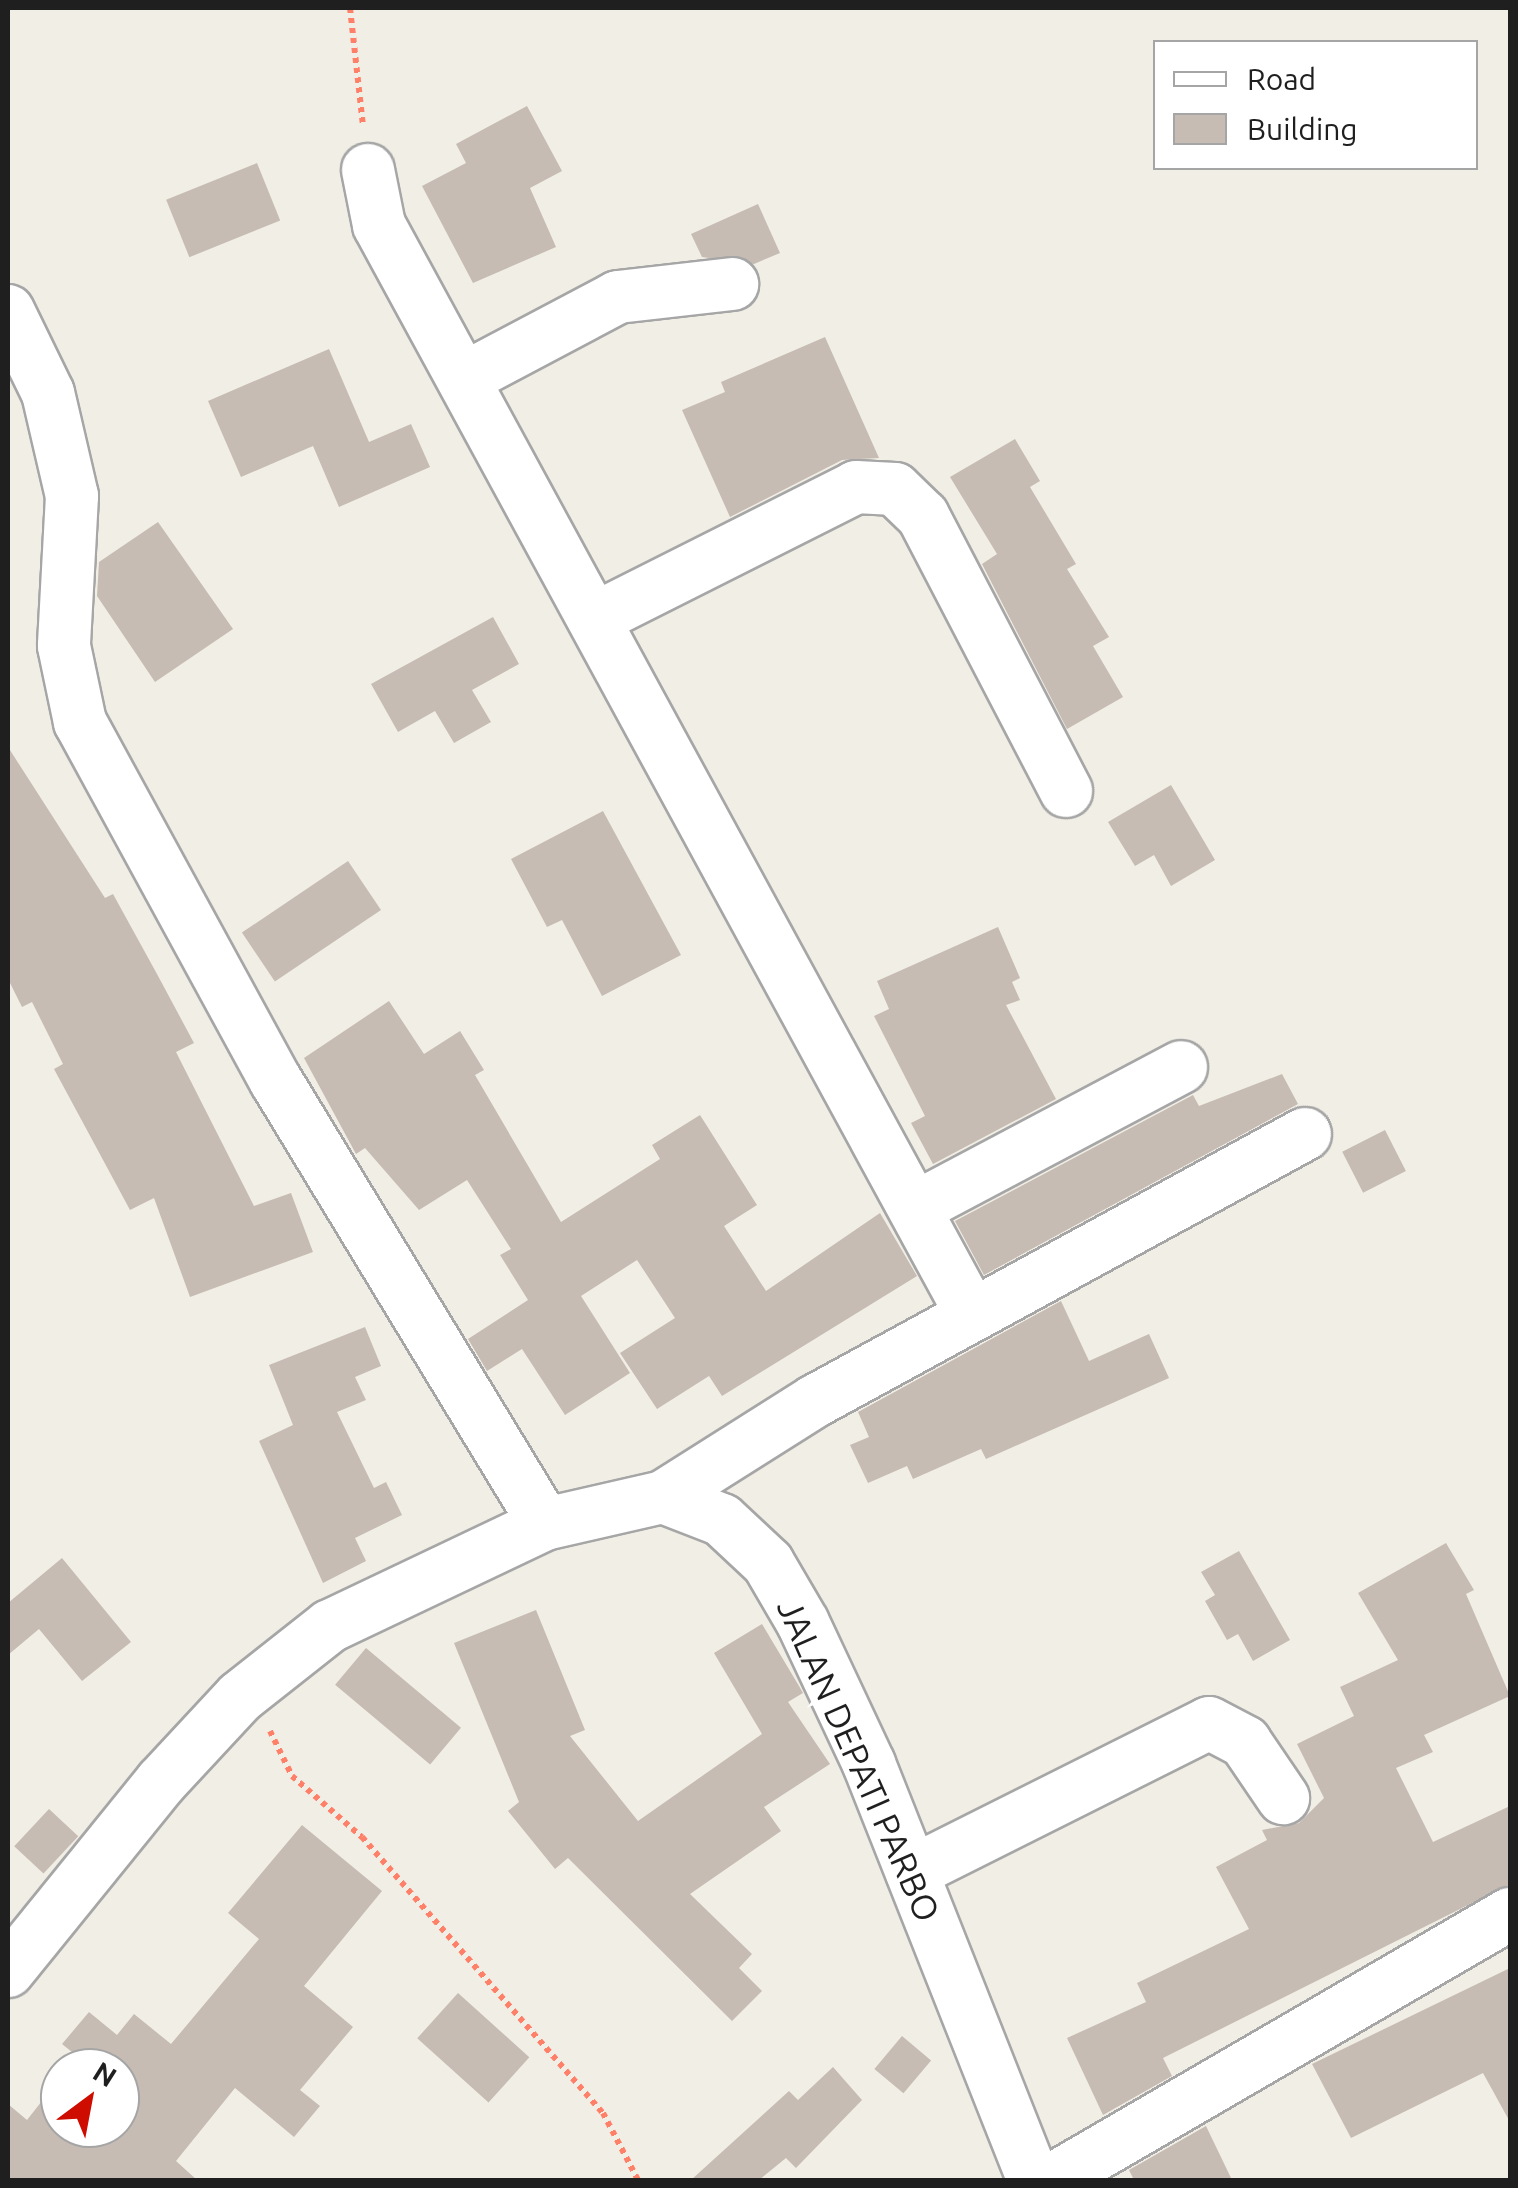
<!DOCTYPE html>
<html>
<head>
<meta charset="utf-8">
<style>
  body { margin:0 }
  #map { position:relative; width:1518px; height:2188px; overflow:hidden; background:#f1eee5; font-family:Ubuntu,sans-serif }
  div>[style] { position:absolute }
  [style*='--x'] { left:calc(var(--x)*1px); top:calc(var(--y)*1px); width:calc(var(--w)*1px); rotate:calc(var(--a)*1deg) }
  .building>* { inset:0; background:#c6bcb4; transform-origin:0 0 }
  .path>* { height:6px; margin-top:-3px; transform-origin:0; background:repeating-linear-gradient(90deg,#ff8068 0 5px,transparent 0 10px) }
  .roads { filter:drop-shadow(2px 0 #a6a6a6) drop-shadow(-2px 0 #a6a6a6) drop-shadow(0 2px #a6a6a6) drop-shadow(0 -2px #a6a6a6) }
  .minor>* { height:52px; margin:-26px; padding:0 26px; transform-origin:26px; border-radius:26px; background:#fff }
  span { translate:-50% -50%; white-space:nowrap; text-align:center; line-height:1.15; -webkit-text-stroke:10px #fff; paint-order:stroke }
  .street-label { font-size:35px; color:#1f1f1f }
  .frame { position:absolute; inset:0; border:10px solid #1f1f1f; pointer-events:none }
  .legend { position:absolute; left:1153px; top:40px; width:325px; height:130px; box-sizing:border-box; background:#fff; border:2px solid #a5a5a5; margin:0; padding:12px 18px; list-style:none; font-size:30px; color:#1f1f1f }
  .legend li { display:flex; align-items:center; gap:20px; height:50px }
  .legend b { width:50px; border:2px solid #a5a5a5 }
  .north { position:absolute; left:40px; top:2048px; width:100px; height:100px; box-sizing:border-box; background:#fff; border:2px solid #a5a5a5; border-radius:50%; rotate:32deg; font-size:28px; font-weight:700; line-height:40px; text-align:center; color:#1f1f1f }
  .north::after { content:''; display:block; margin:auto; width:35px; height:45px; background:#cf0c00; clip-path:polygon(50% 0,100% 100%,50% 72%,0 100%) }
</style>
</head>
<body>
<div id="map">
  <div class="building">
    <div style="clip-path:polygon(527px 106px,562px 171px,530px 188px,556px 247px,473px 283px,422px 186px,466px 163px,456px 144px)"></div>
    <div style="left:257px;top:163px;width:62px;height:98px;rotate:68deg"></div>
    <div style="clip-path:polygon(758px 204px,780px 253px,754px 264px,702px 257px,691px 234px)"></div>
    <div style="clip-path:polygon(825px 337px,879px 458px,842px 460px,730px 517px,682px 410px,725px 392px,721px 382px)"></div>
    <div style="clip-path:polygon(329px 349px,369px 442px,411px 424px,430px 467px,339px 507px,313px 446px,241px 477px,208px 401px)"></div>
    <div style="clip-path:polygon(1015px 439px,1040px 481px,1030px 487px,1076px 564px,1067px 569px,1109px 637px,1093px 646px,1123px 697px,1067px 729px,982px 564px,997px 554px,950px 477px)"></div>
    <div style="clip-path:polygon(158px 522px,233px 629px,155px 682px,97px 596px,99px 562px)"></div>
    <div style="clip-path:polygon(493px 617px,519px 664px,472px 690px,491px 722px,454px 743px,435px 711px,398px 732px,371px 684px)"></div>
    <div style="clip-path:polygon(8px 747px,105px 898px,113px 894px,157px 974px,194px 1043px,176px 1052px,254px 1206px,291px 1193px,313px 1252px,190px 1297px,154px 1198px,130px 1210px,54px 1069px,63px 1064px,32px 1002px,22px 1007px,8px 979px)"></div>
    <div style="clip-path:polygon(1171px 785px,1215px 860px,1171px 886px,1154px 855px,1135px 866px,1108px 822px)"></div>
    <div style="clip-path:polygon(603px 811px,681px 955px,602px 996px,562px 920px,547px 927px,511px 859px)"></div>
    <div style="left:348px;top:861px;width:59px;height:128px;rotate:56deg"></div>
    <div style="clip-path:polygon(998px 927px,1020px 978px,1012px 982px,1020px 1000px,1006px 1005px,1056px 1099px,933px 1164px,911px 1123px,925px 1116px,874px 1016px,889px 1009px,877px 981px)"></div>
    <div style="clip-path:polygon(389px 1001px,424px 1054px,460px 1031px,484px 1070px,475px 1075px,561px 1222px,660px 1159px,652px 1145px,700px 1115px,757px 1205px,724px 1226px,766px 1291px,880px 1213px,917px 1276px,722px 1396px,709px 1376px,657px 1409px,620px 1353px,675px 1318px,637px 1260px,581px 1296px,630px 1373px,565px 1415px,522px 1349px,487px 1371px,468px 1339px,528px 1300px,500px 1255px,511px 1249px,467px 1180px,419px 1210px,365px 1148px,356px 1154px,304px 1058px)"></div>
    <div style="clip-path:polygon(1282px 1074px,1298px 1104px,984px 1275px,955px 1221px,1193px 1095px,1199px 1106px)"></div>
    <div style="left:1385px;top:1130px;width:46px;height:48px;rotate:63deg"></div>
    <div style="clip-path:polygon(1061px 1301px,1089px 1361px,1149px 1334px,1169px 1378px,986px 1459px,981px 1449px,913px 1479px,907px 1466px,868px 1483px,850px 1445px,869px 1437px,858px 1412px)"></div>
    <div style="clip-path:polygon(365px 1327px,381px 1366px,355px 1377px,366px 1400px,337px 1412px,374px 1488px,386px 1482px,402px 1515px,355px 1538px,366px 1561px,323px 1583px,259px 1441px,293px 1425px,269px 1365px)"></div>
    <div style="clip-path:polygon(1446px 1543px,1474px 1590px,1466px 1594px,1510px 1696px,1424px 1735px,1433px 1752px,1396px 1768px,1433px 1842px,1510px 1806px,1510px 1884px,1163px 2058px,1172px 2076px,1103px 2115px,1067px 2038px,1146px 2002px,1137px 1983px,1249px 1929px,1216px 1867px,1267px 1840px,1262px 1830px,1299px 1823px,1324px 1798px,1297px 1744px,1354px 1716px,1340px 1687px,1398px 1660px,1358px 1593px)"></div>
    <div style="clip-path:polygon(1239px 1551px,1290px 1640px,1253px 1661px,1238px 1634px,1227px 1640px,1205px 1601px,1215px 1595px,1201px 1572px)"></div>
    <div style="clip-path:polygon(62px 1558px,131px 1642px,82px 1681px,39px 1629px,8px 1655px,8px 1603px)"></div>
    <div style="clip-path:polygon(536px 1610px,585px 1730px,570px 1736px,638px 1821px,762px 1734px,714px 1653px,762px 1624px,799px 1686px,803px 1693px,788px 1702px,830px 1764px,764px 1807px,781px 1831px,690px 1894px,752px 1954px,739px 1968px,762px 1991px,732px 2021px,568px 1858px,555px 1869px,508px 1811px,519px 1802px,454px 1643px)"></div>
    <div style="left:366px;top:1648px;width:124px;height:48px;rotate:40deg"></div>
    <div style="left:49px;top:1809px;width:40px;height:51px;rotate:43deg"></div>
    <div style="clip-path:polygon(302px 1825px,382px 1891px,304px 1986px,353px 2027px,300px 2090px,320px 2106px,294px 2137px,235px 2088px,176px 2161px,197px 2180px,8px 2180px,8px 2104px,27px 2120px,60px 2078px,60px 2128px,120px 2128px,120px 2068px,68px 2068px,77px 2056px,62px 2044px,89px 2012px,117px 2035px,134px 2014px,171px 2044px,259px 1939px,228px 1913px)"></div>
    <div style="clip-path:polygon(1510px 1968px,1510px 2122px,1483px 2073px,1351px 2138px,1312px 2064px)"></div>
    <div style="left:458px;top:1993px;width:96px;height:61px;rotate:42deg"></div>
    <div style="left:902px;top:2036px;width:38px;height:43px;rotate:40deg"></div>
    <div style="clip-path:polygon(833px 2067px,862px 2100px,796px 2168px,786px 2158px,759px 2180px,691px 2180px,789px 2091px,798px 2100px)"></div>
    <div style="clip-path:polygon(1206px 2126px,1232px 2180px,1134px 2180px,1129px 2170px)"></div>
  </div>
  <div class="path">
    <div style="--x:350;--y:8;--w:119;--a:83.7"></div>
    <div style="--x:270;--y:1731;--w:50;--a:63.9"></div>
    <div style="--x:292;--y:1776;--w:93;--a:41.1"></div>
    <div style="--x:362;--y:1837;--w:366;--a:48.9"></div>
    <div style="--x:603;--y:2113;--w:76;--a:62.4"></div>
  </div>
  <div class="roads">
    <div class="minor">
      <div style="--x:368;--y:170;--w:56;--a:78.7"></div>
      <div style="--x:379;--y:225;--w:1241;--a:61.45"></div>
      <div style="--x:8;--y:311;--w:91;--a:64"></div>
      <div style="--x:48;--y:393;--w:106;--a:76.9"></div>
      <div style="--x:72;--y:496;--w:150;--a:93.1"></div>
      <div style="--x:64;--y:646;--w:78;--a:78.1"></div>
      <div style="--x:80;--y:722;--w:409;--a:61.4"></div>
      <div style="--x:276;--y:1081;--w:518;--a:58.73"></div>
      <div style="--x:465;--y:378;--w:173;--a:-27.9"></div>
      <div style="--x:618;--y:297;--w:115;--a:-6.5"></div>
      <div style="--x:598;--y:617;--w:289;--a:-26.7"></div>
      <div style="--x:856;--y:487;--w:39;--a:3"></div>
      <div style="--x:895;--y:489;--w:39;--a:44"></div>
      <div style="--x:923;--y:516;--w:310;--a:62.5"></div>
      <div style="--x:915;--y:1208;--w:301;--a:-27.9"></div>
      <div style="--x:663;--y:1497;--w:180;--a:-32.3"></div>
      <div style="--x:815;--y:1401;--w:558;--a:-28.59"></div>
      <div style="--x:912;--y:1872;--w:332;--a:-26.6"></div>
      <div style="--x:1209;--y:1723;--w:41;--a:27.8"></div>
      <div style="--x:1245;--y:1742;--w:68;--a:55.8"></div>
      <div style="--x:8;--y:1971;--w:243;--a:-51"></div>
      <div style="--x:161;--y:1782;--w:116;--a:-47.1"></div>
      <div style="--x:240;--y:1697;--w:115;--a:-38.3"></div>
      <div style="--x:330;--y:1626;--w:238;--a:-25.4"></div>
      <div style="--x:545;--y:1524;--w:121;--a:-12.9"></div>
      <div style="--x:663;--y:1497;--w:63;--a:21.3"></div>
      <div style="--x:722;--y:1520;--w:63;--a:43.1"></div>
      <div style="--x:768;--y:1563;--w:69;--a:59.7"></div>
      <div style="--x:803;--y:1623;--w:156;--a:64.9"></div>
      <div style="--x:869;--y:1764;--w:448;--a:68.4"></div>
      <div style="--x:1052;--y:2180;--w:530;--a:-30.15"></div>
    </div>
  </div>
  <div class="street-label">
    <span style="left:859px;top:1760px;rotate:66deg">JALAN DEPATI PARBO</span>
  </div>
  <div class="frame"></div>
  <ul class="legend">
  <li><b style="height:12px;background:#fff"></b>Road</li>
  <li><b style="height:28px;background:#c6bcb4"></b>Building</li>
  </ul>
  <div class="north">N</div>
</div>
</body>
</html>
